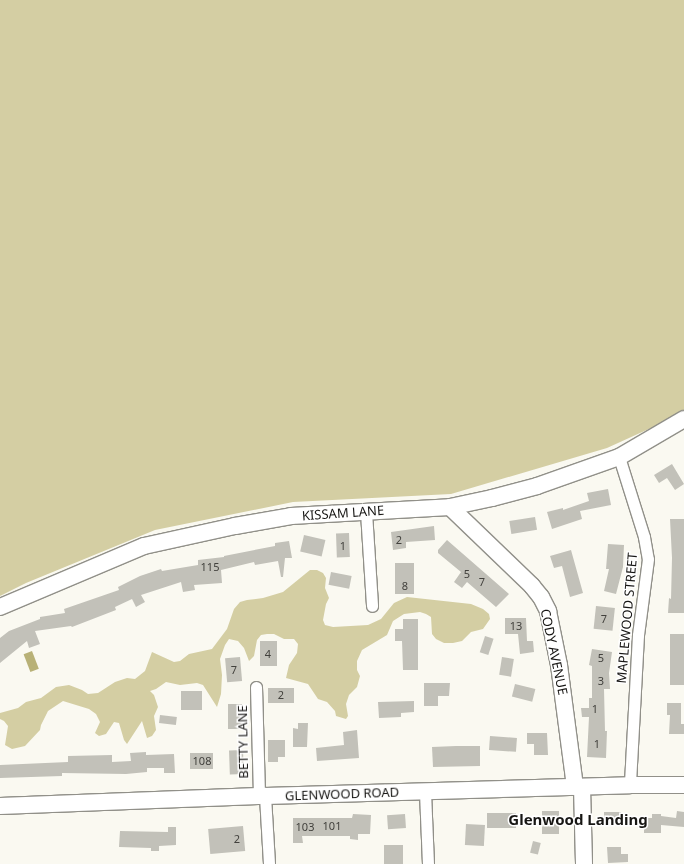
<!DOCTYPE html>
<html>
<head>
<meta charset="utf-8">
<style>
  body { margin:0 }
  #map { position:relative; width:684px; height:864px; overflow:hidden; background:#faf9f1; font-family:"Noto Sans",sans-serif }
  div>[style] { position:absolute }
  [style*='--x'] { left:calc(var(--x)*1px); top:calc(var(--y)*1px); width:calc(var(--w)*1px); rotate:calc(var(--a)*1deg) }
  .green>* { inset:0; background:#d4cea3 }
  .water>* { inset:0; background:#b8b177; transform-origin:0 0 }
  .building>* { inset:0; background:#c2c1b9; transform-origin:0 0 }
  .roads { filter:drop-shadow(1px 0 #919089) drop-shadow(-1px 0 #919089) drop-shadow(0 1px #919089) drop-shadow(0 -1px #919089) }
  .street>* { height:11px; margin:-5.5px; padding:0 5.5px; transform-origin:5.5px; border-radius:5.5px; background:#fff }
  .secondary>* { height:16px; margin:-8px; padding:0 8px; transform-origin:8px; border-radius:8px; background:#fff }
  span { translate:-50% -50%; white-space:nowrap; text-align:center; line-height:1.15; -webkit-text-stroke:3px #fff; paint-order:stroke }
  .number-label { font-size:11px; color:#42413d }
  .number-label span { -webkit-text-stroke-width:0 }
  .street-label { font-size:13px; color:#171614 }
  .quarter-label { font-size:15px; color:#171614; font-weight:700 }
</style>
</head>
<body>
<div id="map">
  <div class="green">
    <div style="clip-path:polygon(0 0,684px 0,684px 413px,607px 448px,451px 494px,293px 502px,155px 530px,26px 583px,0 596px)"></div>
    <div style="clip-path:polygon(310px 570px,317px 570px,323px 573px,326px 578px,325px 588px,329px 598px,326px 604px,323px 620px,325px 625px,333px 627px,368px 625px,381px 619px,394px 603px,407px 597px,471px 604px,483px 609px,489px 614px,490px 619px,483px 629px,471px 632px,462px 641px,453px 643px,444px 643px,436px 639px,432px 634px,431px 617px,426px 614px,420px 612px,404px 614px,393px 621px,387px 635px,362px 650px,357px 661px,357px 670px,360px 676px,357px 687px,349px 695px,346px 704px,348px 716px,346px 719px,336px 716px,335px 711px,327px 702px,318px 699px,308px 684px,286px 678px,289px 665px,297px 653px,298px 644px,294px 639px,284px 639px,274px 634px,267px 634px,261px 635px,257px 640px,254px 656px,249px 661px,244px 648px,238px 641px,229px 639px,225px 645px,220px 659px,222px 675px,221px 694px,217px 707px,203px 685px,197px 683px,180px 685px,166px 682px,156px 689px,150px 691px,154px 695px,158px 707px,154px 716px,156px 730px,152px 736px,147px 738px,142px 721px,127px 744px,124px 740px,119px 723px,114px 722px,106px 734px,99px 736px,95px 733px,100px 722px,96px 714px,89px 709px,63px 701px,48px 711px,41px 725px,40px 730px,25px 746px,12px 749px,5px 745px,8px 726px,4px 721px,0 719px,0 713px,18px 708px,26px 702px,41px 698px,56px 687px,69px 685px,82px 690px,88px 694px,98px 693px,115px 682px,127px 678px,135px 679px,145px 671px,152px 652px,174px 662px,180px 661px,189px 654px,212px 649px,227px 629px,234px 609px,240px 602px,247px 600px,263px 598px,283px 592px)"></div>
  </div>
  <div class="water">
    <div style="left:32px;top:651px;width:19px;height:9px;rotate:69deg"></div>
  </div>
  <div class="building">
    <div style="clip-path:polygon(672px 464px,684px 484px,675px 490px,667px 478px,659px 483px,654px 475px)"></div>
    <div style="clip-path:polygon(608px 489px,611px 505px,580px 511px,582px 519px,552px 529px,547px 512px,563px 508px,563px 510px,589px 501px,587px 493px)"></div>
    <div style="left:535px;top:517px;width:13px;height:26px;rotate:81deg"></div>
    <div style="clip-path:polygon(670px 519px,684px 519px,684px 613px,668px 613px,669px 598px,671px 599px,672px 558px)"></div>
    <div style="clip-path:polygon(434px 526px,435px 540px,406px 542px,406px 548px,393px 550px,391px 532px)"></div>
    <div style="left:349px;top:533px;width:24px;height:13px;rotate:88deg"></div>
    <div style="left:304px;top:535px;width:22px;height:17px;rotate:13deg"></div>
    <div style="clip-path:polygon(447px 540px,509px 594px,496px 607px,467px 582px,462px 588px,454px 582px,461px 572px,438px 553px,438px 550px)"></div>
    <div style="clip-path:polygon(289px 541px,292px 558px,285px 558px,283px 577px,281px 577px,278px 561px,255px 565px,254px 562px,221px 570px,222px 583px,194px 585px,195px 590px,183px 592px,181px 582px,141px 595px,145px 602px,136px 607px,132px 599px,115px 607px,116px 610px,72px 627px,71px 626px,35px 631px,40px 644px,29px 648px,27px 641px,0 663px,0 638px,9px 631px,40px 619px,40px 617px,65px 613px,64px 609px,119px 590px,118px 587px,140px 576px,161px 569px,162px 571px,198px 565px,198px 560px,224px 557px,224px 556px,275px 546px,275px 543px)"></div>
    <div style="clip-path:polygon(608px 544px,624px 545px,623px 567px,616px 594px,604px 591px,609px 569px,606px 569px)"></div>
    <div style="clip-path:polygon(571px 550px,583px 593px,570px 597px,562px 566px,554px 568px,550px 556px)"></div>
    <div style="left:395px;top:563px;width:19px;height:31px"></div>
    <div style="left:331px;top:572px;width:21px;height:13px;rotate:11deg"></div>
    <div style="left:596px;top:606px;width:19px;height:23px;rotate:6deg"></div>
    <div style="clip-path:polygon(505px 618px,526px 618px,527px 641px,533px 641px,534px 652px,520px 654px,518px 634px,505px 634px)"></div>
    <div style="clip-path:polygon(403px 619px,418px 619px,418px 670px,403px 670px,402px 641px,395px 641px,395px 629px,403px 629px)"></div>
    <div style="left:670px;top:634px;width:14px;height:51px"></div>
    <div style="left:485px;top:636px;width:9px;height:17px;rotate:18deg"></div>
    <div style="left:260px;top:641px;width:17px;height:25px"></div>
    <div style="clip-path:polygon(592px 649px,612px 652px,609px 673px,610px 689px,604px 689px,605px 731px,607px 731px,606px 758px,587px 757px,589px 717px,582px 717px,581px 708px,589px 708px,589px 698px,592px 698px,592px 666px,589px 665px)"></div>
    <div style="left:240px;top:657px;width:24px;height:15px;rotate:85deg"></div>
    <div style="left:502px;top:657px;width:12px;height:18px;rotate:9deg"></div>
    <div style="clip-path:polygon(424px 683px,450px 683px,449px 696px,438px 696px,438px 706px,424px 706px)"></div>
    <div style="left:515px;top:684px;width:21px;height:13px;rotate:14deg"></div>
    <div style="left:268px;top:688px;width:26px;height:15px"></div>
    <div style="left:202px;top:691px;width:19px;height:21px;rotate:90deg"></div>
    <div style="clip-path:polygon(414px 701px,414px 712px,401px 713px,401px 717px,379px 718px,378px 702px)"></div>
    <div style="clip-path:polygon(667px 703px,681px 703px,681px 724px,684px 724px,684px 734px,669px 734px,670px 715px,667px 715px)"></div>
    <div style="left:228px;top:704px;width:14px;height:25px"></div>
    <div style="left:160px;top:715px;width:17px;height:8px;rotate:7deg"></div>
    <div style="clip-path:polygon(298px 723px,308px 723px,307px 747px,293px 747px,293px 728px,298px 729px)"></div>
    <div style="clip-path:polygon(357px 730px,359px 758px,317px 761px,316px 748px,344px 745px,343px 732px)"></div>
    <div style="clip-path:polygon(527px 733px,547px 733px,548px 755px,534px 755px,534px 744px,527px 744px)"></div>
    <div style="left:490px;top:736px;width:27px;height:14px;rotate:4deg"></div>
    <div style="clip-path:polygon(268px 740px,285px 740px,285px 757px,278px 757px,278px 762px,268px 762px)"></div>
    <div style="clip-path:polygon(456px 746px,480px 746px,480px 766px,433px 767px,432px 747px)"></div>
    <div style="left:243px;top:750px;width:24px;height:14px;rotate:88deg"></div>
    <div style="clip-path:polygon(146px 752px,146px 755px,174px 754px,175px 773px,164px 773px,164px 768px,147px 768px,147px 772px,126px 774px,62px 773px,62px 776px,0 778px,0 765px,68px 762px,68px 756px,112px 755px,112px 762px,131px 761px,130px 753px)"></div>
    <div style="left:190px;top:753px;width:23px;height:16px"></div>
    <div style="left:542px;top:811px;width:17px;height:23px"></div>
    <div style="clip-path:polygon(677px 811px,684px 812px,684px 827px,661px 825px,661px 833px,644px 833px,644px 818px,652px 818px,652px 814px,661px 814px,661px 816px,676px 818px)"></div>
    <div style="left:604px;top:812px;width:17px;height:13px"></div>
    <div style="left:516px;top:813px;width:15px;height:29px;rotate:90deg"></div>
    <div style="clip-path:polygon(353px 814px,371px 815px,370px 834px,358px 834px,358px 840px,350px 839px,350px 836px,302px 836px,303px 843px,293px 843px,293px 818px,352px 818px)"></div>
    <div style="left:405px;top:814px;width:14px;height:18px;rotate:86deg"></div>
    <div style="left:466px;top:824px;width:19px;height:21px;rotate:3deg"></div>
    <div style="left:243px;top:826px;width:25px;height:35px;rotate:85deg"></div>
    <div style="clip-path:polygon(168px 827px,176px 827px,176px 845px,159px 846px,159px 851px,151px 851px,151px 848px,119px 847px,120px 831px,168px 832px)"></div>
    <div style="left:533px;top:841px;width:8px;height:12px;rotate:14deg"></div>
    <div style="left:384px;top:845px;width:19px;height:19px"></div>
    <div style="clip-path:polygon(607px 847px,621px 847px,621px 854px,628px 854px,628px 862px,608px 863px)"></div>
  </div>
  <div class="roads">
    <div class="street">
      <div style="--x:619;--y:457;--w:84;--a:72.6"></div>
      <div style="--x:644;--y:537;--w:22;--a:80"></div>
      <div style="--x:648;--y:559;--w:77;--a:97.5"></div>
      <div style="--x:638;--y:635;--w:150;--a:93.1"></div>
      <div style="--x:366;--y:512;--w:94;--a:86.3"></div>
      <div style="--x:256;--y:687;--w:110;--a:88.4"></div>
      <div style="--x:425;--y:792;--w:72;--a:87.6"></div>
      <div style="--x:265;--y:796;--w:68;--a:86.6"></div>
    </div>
    <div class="secondary">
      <div style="--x:450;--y:507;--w:114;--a:43.9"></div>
      <div style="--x:532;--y:586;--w:14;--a:51"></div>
      <div style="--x:541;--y:597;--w:16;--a:63"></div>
      <div style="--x:548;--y:611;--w:55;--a:78.5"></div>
      <div style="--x:559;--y:665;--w:123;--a:82.5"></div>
      <div style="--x:0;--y:607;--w:156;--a:-23"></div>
      <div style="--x:144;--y:546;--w:93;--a:-12.4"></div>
      <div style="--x:235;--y:526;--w:57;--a:-10.1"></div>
      <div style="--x:291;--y:516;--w:159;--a:-3.2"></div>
      <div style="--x:450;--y:507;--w:43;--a:-12.1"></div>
      <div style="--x:492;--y:498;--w:47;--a:-14.9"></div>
      <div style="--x:537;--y:486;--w:87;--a:-19.5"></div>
      <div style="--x:619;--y:457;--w:75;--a:-30.3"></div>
      <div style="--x:582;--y:787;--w:77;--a:88.5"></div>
      <div style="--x:0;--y:806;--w:265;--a:-2.2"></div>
      <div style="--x:265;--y:796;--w:365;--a:-1.7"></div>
      <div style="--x:630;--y:785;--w:54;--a:0"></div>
    </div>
  </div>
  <div class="number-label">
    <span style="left:399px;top:540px">2</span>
    <span style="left:343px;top:546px">1</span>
    <span style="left:210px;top:567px">115</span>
    <span style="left:467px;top:574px">5</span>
    <span style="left:482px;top:582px">7</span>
    <span style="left:405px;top:586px">8</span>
    <span style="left:604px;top:619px">7</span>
    <span style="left:516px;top:626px">13</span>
    <span style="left:268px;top:654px">4</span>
    <span style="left:601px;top:658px">5</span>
    <span style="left:234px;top:670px">7</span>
    <span style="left:601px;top:681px">3</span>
    <span style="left:281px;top:695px">2</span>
    <span style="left:595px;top:709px">1</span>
    <span style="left:597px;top:744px">1</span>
    <span style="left:202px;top:761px">108</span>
    <span style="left:332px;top:826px">101</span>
    <span style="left:305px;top:827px">103</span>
    <span style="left:237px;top:839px">2</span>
  </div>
  <div class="street-label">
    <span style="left:343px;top:513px;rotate:-4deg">KISSAM LANE</span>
    <span style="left:627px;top:618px;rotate:-85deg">MAPLEWOOD STREET</span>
    <span style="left:554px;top:652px;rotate:78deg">CODY AVENUE</span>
    <span style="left:243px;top:742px;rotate:-91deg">BETTY LANE</span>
    <span style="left:342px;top:794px;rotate:-2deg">GLENWOOD ROAD</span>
  </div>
  <div class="quarter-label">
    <span style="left:578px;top:820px">Glenwood Landing</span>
  </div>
</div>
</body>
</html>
